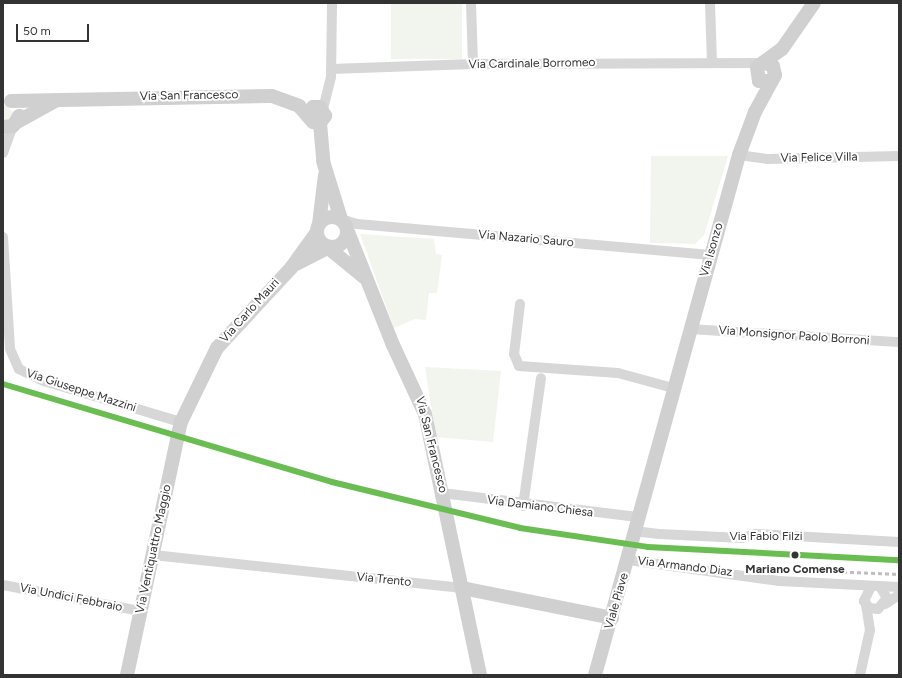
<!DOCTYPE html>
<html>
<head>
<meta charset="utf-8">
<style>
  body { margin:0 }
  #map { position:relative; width:902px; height:678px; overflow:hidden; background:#fff; font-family:Figtree,sans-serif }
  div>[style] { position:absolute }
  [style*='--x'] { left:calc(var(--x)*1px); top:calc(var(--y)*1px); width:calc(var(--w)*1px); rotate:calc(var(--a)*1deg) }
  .green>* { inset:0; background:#f1f5ed; transform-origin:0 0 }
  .street>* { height:10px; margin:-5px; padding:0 5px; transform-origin:5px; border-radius:5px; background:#d7d7d7 }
  .secondary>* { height:14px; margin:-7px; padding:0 7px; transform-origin:7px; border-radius:7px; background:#d0d0d0 }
  .secondary>.ring { margin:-7px; padding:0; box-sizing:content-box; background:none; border:14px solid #d0d0d0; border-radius:50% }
  .rail>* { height:3px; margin-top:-1.5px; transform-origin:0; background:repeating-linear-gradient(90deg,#bebebe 0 4px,transparent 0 7px) }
  .rail-1>* { height:6px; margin:-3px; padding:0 3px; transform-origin:3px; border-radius:3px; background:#69bd51 }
  .dots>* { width:11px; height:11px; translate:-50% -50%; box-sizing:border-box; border:2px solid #fff; border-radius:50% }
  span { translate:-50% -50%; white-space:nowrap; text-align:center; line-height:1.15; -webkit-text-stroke:4px #fff; paint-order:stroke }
  .street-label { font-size:12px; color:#333 }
  .stop-label { font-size:12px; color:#333; font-weight:700 }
  .frame { position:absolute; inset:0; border:4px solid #333; pointer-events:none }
  .scale { position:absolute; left:16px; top:24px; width:73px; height:18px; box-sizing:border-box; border:2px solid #333; border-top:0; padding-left:5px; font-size:12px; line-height:14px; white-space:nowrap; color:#333; -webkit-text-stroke:3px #fff; paint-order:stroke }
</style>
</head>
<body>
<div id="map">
  <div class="green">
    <div style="left:391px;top:3px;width:71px;height:56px"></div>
    <div style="clip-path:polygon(6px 105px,13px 112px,8px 120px,3px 120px,3px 106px)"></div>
    <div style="clip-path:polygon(651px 156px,728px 156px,704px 235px,695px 244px,650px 243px)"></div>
    <div style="clip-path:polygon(360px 234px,434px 239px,436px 254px,442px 255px,437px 293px,429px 293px,426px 320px,415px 319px,394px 328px)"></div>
    <div style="clip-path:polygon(425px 367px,501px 371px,493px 442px,436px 437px)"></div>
  </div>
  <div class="street">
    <div style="--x:471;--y:3;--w:61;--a:88.1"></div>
    <div style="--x:710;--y:3;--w:59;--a:88.1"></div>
    <div style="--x:331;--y:69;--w:142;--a:-2"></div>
    <div style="--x:473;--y:64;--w:289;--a:-0.2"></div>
    <div style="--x:323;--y:109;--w:33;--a:-76"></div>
    <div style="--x:331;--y:77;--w:74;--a:-89.2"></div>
    <div style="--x:3;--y:153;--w:29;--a:-70"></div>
    <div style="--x:739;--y:155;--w:28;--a:8"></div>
    <div style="--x:767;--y:159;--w:132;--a:-1.3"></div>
    <div style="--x:341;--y:219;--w:17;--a:17"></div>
    <div style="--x:357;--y:224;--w:355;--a:5"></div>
    <div style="--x:3;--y:237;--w:112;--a:86.4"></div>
    <div style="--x:10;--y:349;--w:22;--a:66"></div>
    <div style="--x:19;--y:369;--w:28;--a:26"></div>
    <div style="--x:44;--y:381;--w:143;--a:16.7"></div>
    <div style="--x:520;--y:304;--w:50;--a:96.8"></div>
    <div style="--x:514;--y:354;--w:13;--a:67"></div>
    <div style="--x:519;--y:366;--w:99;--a:4"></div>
    <div style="--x:618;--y:373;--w:57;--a:15.3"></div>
    <div style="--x:690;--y:329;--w:209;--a:3.6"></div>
    <div style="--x:442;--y:493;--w:197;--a:7"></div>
    <div style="--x:523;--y:506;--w:129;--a:-82"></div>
    <div style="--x:635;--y:527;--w:9;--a:36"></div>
    <div style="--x:642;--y:532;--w:17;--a:7"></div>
    <div style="--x:659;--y:534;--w:83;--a:2.8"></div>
    <div style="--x:742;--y:538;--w:15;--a:-16"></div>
    <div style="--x:756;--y:534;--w:143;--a:3.2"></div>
    <div style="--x:153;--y:555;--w:311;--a:6.1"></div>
    <div style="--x:628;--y:560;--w:152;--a:7.9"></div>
    <div style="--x:779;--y:581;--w:120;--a:2.9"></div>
    <div style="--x:3;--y:585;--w:139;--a:10.7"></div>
    <div style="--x:871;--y:587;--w:16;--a:117"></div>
    <div style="--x:864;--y:601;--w:9;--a:54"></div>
    <div style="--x:869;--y:608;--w:9;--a:6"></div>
    <div style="--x:878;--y:609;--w:14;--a:-51"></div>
    <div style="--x:887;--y:598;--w:13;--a:-122"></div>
    <div style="--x:885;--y:604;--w:17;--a:-33"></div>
    <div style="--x:860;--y:675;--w:46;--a:-77.5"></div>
    <div style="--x:870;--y:630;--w:25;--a:-99"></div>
  </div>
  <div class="secondary">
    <div style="--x:771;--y:81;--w:12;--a:180"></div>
    <div style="--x:759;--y:81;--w:14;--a:-98"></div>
    <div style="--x:757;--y:67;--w:31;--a:-36"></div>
    <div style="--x:782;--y:49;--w:56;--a:-55.2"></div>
    <div style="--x:11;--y:101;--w:261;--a:-1.1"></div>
    <div style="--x:272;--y:96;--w:29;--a:20"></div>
    <div style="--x:299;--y:106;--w:21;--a:49"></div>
    <div style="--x:313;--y:122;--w:7;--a:8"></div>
    <div style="--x:320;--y:123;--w:9;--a:-54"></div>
    <div style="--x:325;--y:116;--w:10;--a:-119"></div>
    <div style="--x:320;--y:107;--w:7;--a:180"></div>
    <div style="--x:313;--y:107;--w:8;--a:120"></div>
    <div style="--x:15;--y:123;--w:46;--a:-28.8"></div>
    <div style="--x:320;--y:123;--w:38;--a:85"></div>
    <div style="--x:323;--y:161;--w:61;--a:72.8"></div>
    <div style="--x:3;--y:127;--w:10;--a:-6"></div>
    <div style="--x:13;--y:126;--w:12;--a:-59"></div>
    <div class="ring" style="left:317px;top:217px;width:16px;height:16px"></div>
    <div style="--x:319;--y:224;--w:49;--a:-83"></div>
    <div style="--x:348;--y:232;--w:122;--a:68.3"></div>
    <div style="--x:393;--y:345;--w:76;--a:65.1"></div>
    <div style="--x:425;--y:414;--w:267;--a:78.1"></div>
    <div style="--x:326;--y:246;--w:49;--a:39.2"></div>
    <div style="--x:296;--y:264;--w:38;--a:-27"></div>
    <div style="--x:462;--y:588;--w:153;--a:11.3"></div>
    <div style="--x:127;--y:675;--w:259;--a:-78"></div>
    <div style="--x:181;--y:422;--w:82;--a:-64.1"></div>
    <div style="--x:217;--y:348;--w:109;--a:-47.2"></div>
    <div style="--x:291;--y:268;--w:44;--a:-54.2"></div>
    <div style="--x:595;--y:675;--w:540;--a:-74.52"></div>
    <div style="--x:739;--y:155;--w:46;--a:-69.6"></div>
    <div style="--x:755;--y:112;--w:42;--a:-61.6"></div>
    <div style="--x:775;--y:75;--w:9;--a:-103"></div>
    <div style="--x:773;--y:66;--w:9;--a:-159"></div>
  </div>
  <div class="rail">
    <div style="--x:829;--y:571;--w:70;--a:2.5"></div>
  </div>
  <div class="rail-1">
    <div style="--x:3;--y:384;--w:343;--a:16.6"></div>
    <div style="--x:332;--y:482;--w:194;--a:13.7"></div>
    <div style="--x:520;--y:528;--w:129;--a:8.4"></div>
    <div style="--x:648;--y:547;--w:251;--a:3"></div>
  </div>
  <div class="dots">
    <div style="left:795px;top:555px;background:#333"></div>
  </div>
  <div class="street-label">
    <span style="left:532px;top:64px;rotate:-1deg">Via Cardinale Borromeo</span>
    <span style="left:189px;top:96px;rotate:-1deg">Via San Francesco</span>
    <span style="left:819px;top:158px;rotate:-1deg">Via Felice Villa</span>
    <span style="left:526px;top:239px;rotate:5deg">Via Nazario Sauro</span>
    <span style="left:712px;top:250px;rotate:-74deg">Via Isonzo</span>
    <span style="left:250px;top:311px;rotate:-48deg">Via Carlo Mauri</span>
    <span style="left:794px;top:336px;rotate:4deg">Via Monsignor Paolo Borroni</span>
    <span style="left:81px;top:391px;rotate:18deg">Via Giuseppe Mazzini</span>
    <span style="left:431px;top:445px;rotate:76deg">Via San Francesco</span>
    <span style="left:540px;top:507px;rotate:7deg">Via Damiano Chiesa</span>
    <span style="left:766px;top:537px">Via Fabio Filzi</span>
    <span style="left:154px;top:549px;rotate:-78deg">Via Ventiquattro Maggio</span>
    <span style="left:685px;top:567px;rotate:7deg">Via Armando Diaz</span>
    <span style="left:384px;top:580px;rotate:6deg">Via Trento</span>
    <span style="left:71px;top:598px;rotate:11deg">Via Undici Febbraio</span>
    <span style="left:617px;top:601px;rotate:-74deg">Viale Piave</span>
  </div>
  <div class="stop-label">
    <span style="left:795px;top:570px">Mariano Comense</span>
  </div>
  <div class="frame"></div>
  <div class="scale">50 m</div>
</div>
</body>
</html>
